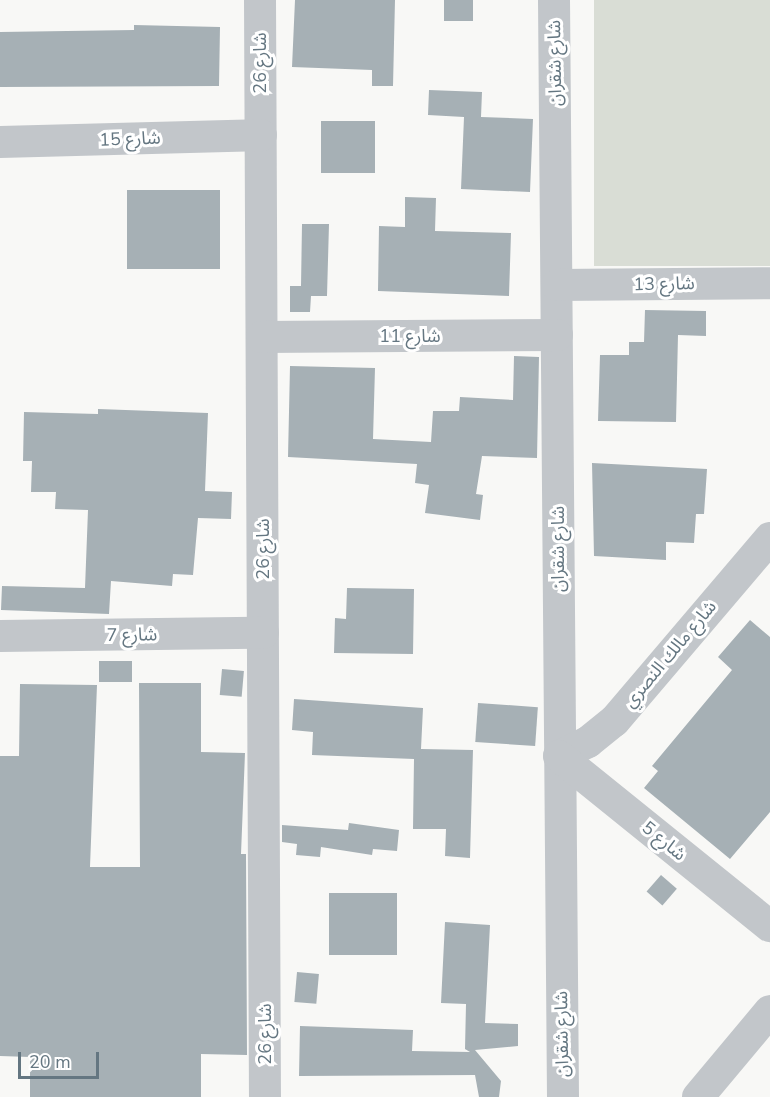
<!DOCTYPE html>
<html>
<head>
<meta charset="utf-8">
<style>
  body { margin:0 }
  #map { position:relative; width:770px; height:1097px; overflow:hidden; background:#f8f8f6; font-family:"Nunito Sans","Noto Sans Arabic",sans-serif }
  div>[style] { position:absolute }
  [style*='--x'] { left:calc(var(--x)*1px); top:calc(var(--y)*1px); width:calc(var(--w)*1px); rotate:calc(var(--a)*1deg) }
  .green>* { inset:0; background:#d9ddd5; transform-origin:0 0 }
  .building>* { inset:0; background:#a6b0b5; transform-origin:0 0 }
  .street>* { height:32px; margin:-16px; padding:0 16px; transform-origin:16px; border-radius:16px; background:#c2c6ca }
  span { translate:-50% -50%; white-space:nowrap; text-align:center; line-height:1.15; -webkit-text-stroke:6px #fff; paint-order:stroke }
  .street-label { font-size:18px; color:#647681 }
  .scale { position:absolute; left:18px; top:1052px; width:81px; height:27px; box-sizing:border-box; border:3px solid #647681; border-top:0; padding-left:8px; font-size:18px; line-height:21px; white-space:nowrap; color:#647681; -webkit-text-stroke:4px #fff; paint-order:stroke }
</style>
</head>
<body>
<div id="map">
  <div class="green">
    <div style="left:594px;top:0;width:176px;height:266px"></div>
  </div>
  <div class="building">
    <div style="clip-path:polygon(295px 0,395px 0,393px 86px,372px 86px,372px 70px,292px 67px)"></div>
    <div style="left:444px;top:0;width:29px;height:21px"></div>
    <div style="clip-path:polygon(134px 25px,220px 27px,219px 86px,0 87px,0 32px,134px 30px)"></div>
    <div style="clip-path:polygon(429px 90px,482px 92px,481px 117px,533px 119px,530px 192px,461px 189px,464px 117px,428px 115px)"></div>
    <div style="left:375px;top:121px;width:52px;height:54px;rotate:90deg"></div>
    <div style="left:127px;top:190px;width:93px;height:79px"></div>
    <div style="clip-path:polygon(405px 197px,436px 198px,435px 231px,511px 233px,509px 296px,378px 291px,379px 226px,405px 227px)"></div>
    <div style="clip-path:polygon(302px 224px,329px 224px,327px 296px,311px 296px,310px 312px,290px 312px,290px 286px,301px 286px)"></div>
    <div style="clip-path:polygon(645px 310px,706px 311px,706px 336px,678px 335px,676px 422px,598px 421px,600px 355px,629px 355px,629px 342px,644px 342px)"></div>
    <div style="clip-path:polygon(514px 356px,539px 357px,537px 458px,482px 456px,476px 494px,483px 495px,480px 520px,425px 513px,429px 485px,415px 483px,417px 464px,288px 457px,290px 366px,375px 368px,373px 439px,431px 442px,433px 411px,459px 411px,460px 397px,513px 400px)"></div>
    <div style="clip-path:polygon(98px 409px,208px 413px,205px 491px,232px 492px,231px 519px,198px 518px,193px 575px,173px 574px,172px 586px,111px 581px,109px 614px,1px 610px,2px 586px,85px 588px,88px 510px,55px 509px,56px 492px,31px 492px,32px 461px,23px 461px,24px 412px,98px 414px)"></div>
    <div style="clip-path:polygon(592px 463px,707px 469px,704px 514px,696px 514px,694px 543px,666px 542px,666px 560px,594px 556px)"></div>
    <div style="clip-path:polygon(347px 588px,414px 589px,413px 654px,334px 653px,335px 618px,346px 619px)"></div>
    <div style="clip-path:polygon(750px 620px,770px 637px,770px 812px,730px 859px,644px 788px,658px 771px,652px 766px,732px 670px,718px 657px)"></div>
    <div style="left:99px;top:661px;width:33px;height:21px"></div>
    <div style="left:222px;top:669px;width:22px;height:26px;rotate:5deg"></div>
    <div style="clip-path:polygon(139px 683px,201px 683px,201px 752px,245px 753px,241px 854px,246px 854px,247px 1055px,201px 1054px,201px 1097px,30px 1097px,30px 1057px,0 1056px,0 756px,19px 756px,20px 684px,97px 685px,90px 867px,140px 867px)"></div>
    <div style="clip-path:polygon(294px 699px,423px 708px,421px 749px,473px 750px,470px 858px,445px 856px,446px 829px,413px 829px,414px 759px,312px 755px,313px 732px,292px 730px)"></div>
    <div style="left:478px;top:703px;width:60px;height:39px;rotate:4deg"></div>
    <div style="clip-path:polygon(349px 823px,399px 830px,397px 851px,373px 849px,372px 855px,321px 847px,320px 857px,296px 855px,297px 844px,282px 842px,282px 825px,348px 830px)"></div>
    <div style="left:661px;top:875px;width:21px;height:22px;rotate:41deg"></div>
    <div style="left:329px;top:893px;width:68px;height:62px"></div>
    <div style="clip-path:polygon(445px 922px,490px 925px,485px 1023px,518px 1024px,518px 1046px,475px 1050px,501px 1081px,499px 1097px,479px 1097px,475px 1075px,299px 1076px,300px 1026px,413px 1030px,412px 1051px,470px 1052px,465px 1049px,466px 1004px,441px 1003px)"></div>
    <div style="left:297px;top:972px;width:22px;height:30px;rotate:5deg"></div>
  </div>
  <div class="street">
    <div style="--x:260;--y:0;--w:1097;--a:89.74"></div>
    <div style="--x:554;--y:0;--w:1097;--a:89.53"></div>
    <div style="--x:0;--y:142;--w:261;--a:-1.5"></div>
    <div style="--x:557;--y:285;--w:213;--a:-0.5"></div>
    <div style="--x:262;--y:337;--w:295;--a:-0.4"></div>
    <div style="--x:770;--y:538;--w:240;--a:130.4"></div>
    <div style="--x:614;--y:721;--w:33;--a:141"></div>
    <div style="--x:588;--y:742;--w:32;--a:154"></div>
    <div style="--x:559;--y:756;--w:271;--a:38.9"></div>
    <div style="--x:0;--y:636;--w:263;--a:-0.7"></div>
    <div style="--x:698;--y:1097;--w:112;--a:-50.1"></div>
  </div>
  <div class="street-label">
    <span style="left:260px;top:63px;rotate:-90deg">شارع 26</span>
    <span style="left:555px;top:63px;rotate:-91deg">شارع شقران</span>
    <span style="left:130px;top:139px;rotate:-2deg">شارع 15</span>
    <span style="left:664px;top:284px;rotate:-1deg">شارع 13</span>
    <span style="left:410px;top:336px">شارع 11</span>
    <span style="left:263px;top:549px;rotate:-90deg">شارع 26</span>
    <span style="left:558px;top:549px;rotate:-90deg">شارع شقران</span>
    <span style="left:132px;top:635px;rotate:-1deg">شارع 7</span>
    <span style="left:670px;top:654px;rotate:-50deg">شارع مالك النصري</span>
    <span style="left:664px;top:841px;rotate:39deg">شارع 5</span>
    <span style="left:265px;top:1034px;rotate:-90deg">شارع 26</span>
    <span style="left:562px;top:1034px;rotate:-91deg">شارع شقران</span>
  </div>
  <div class="scale">20 m</div>
</div>
</body>
</html>
